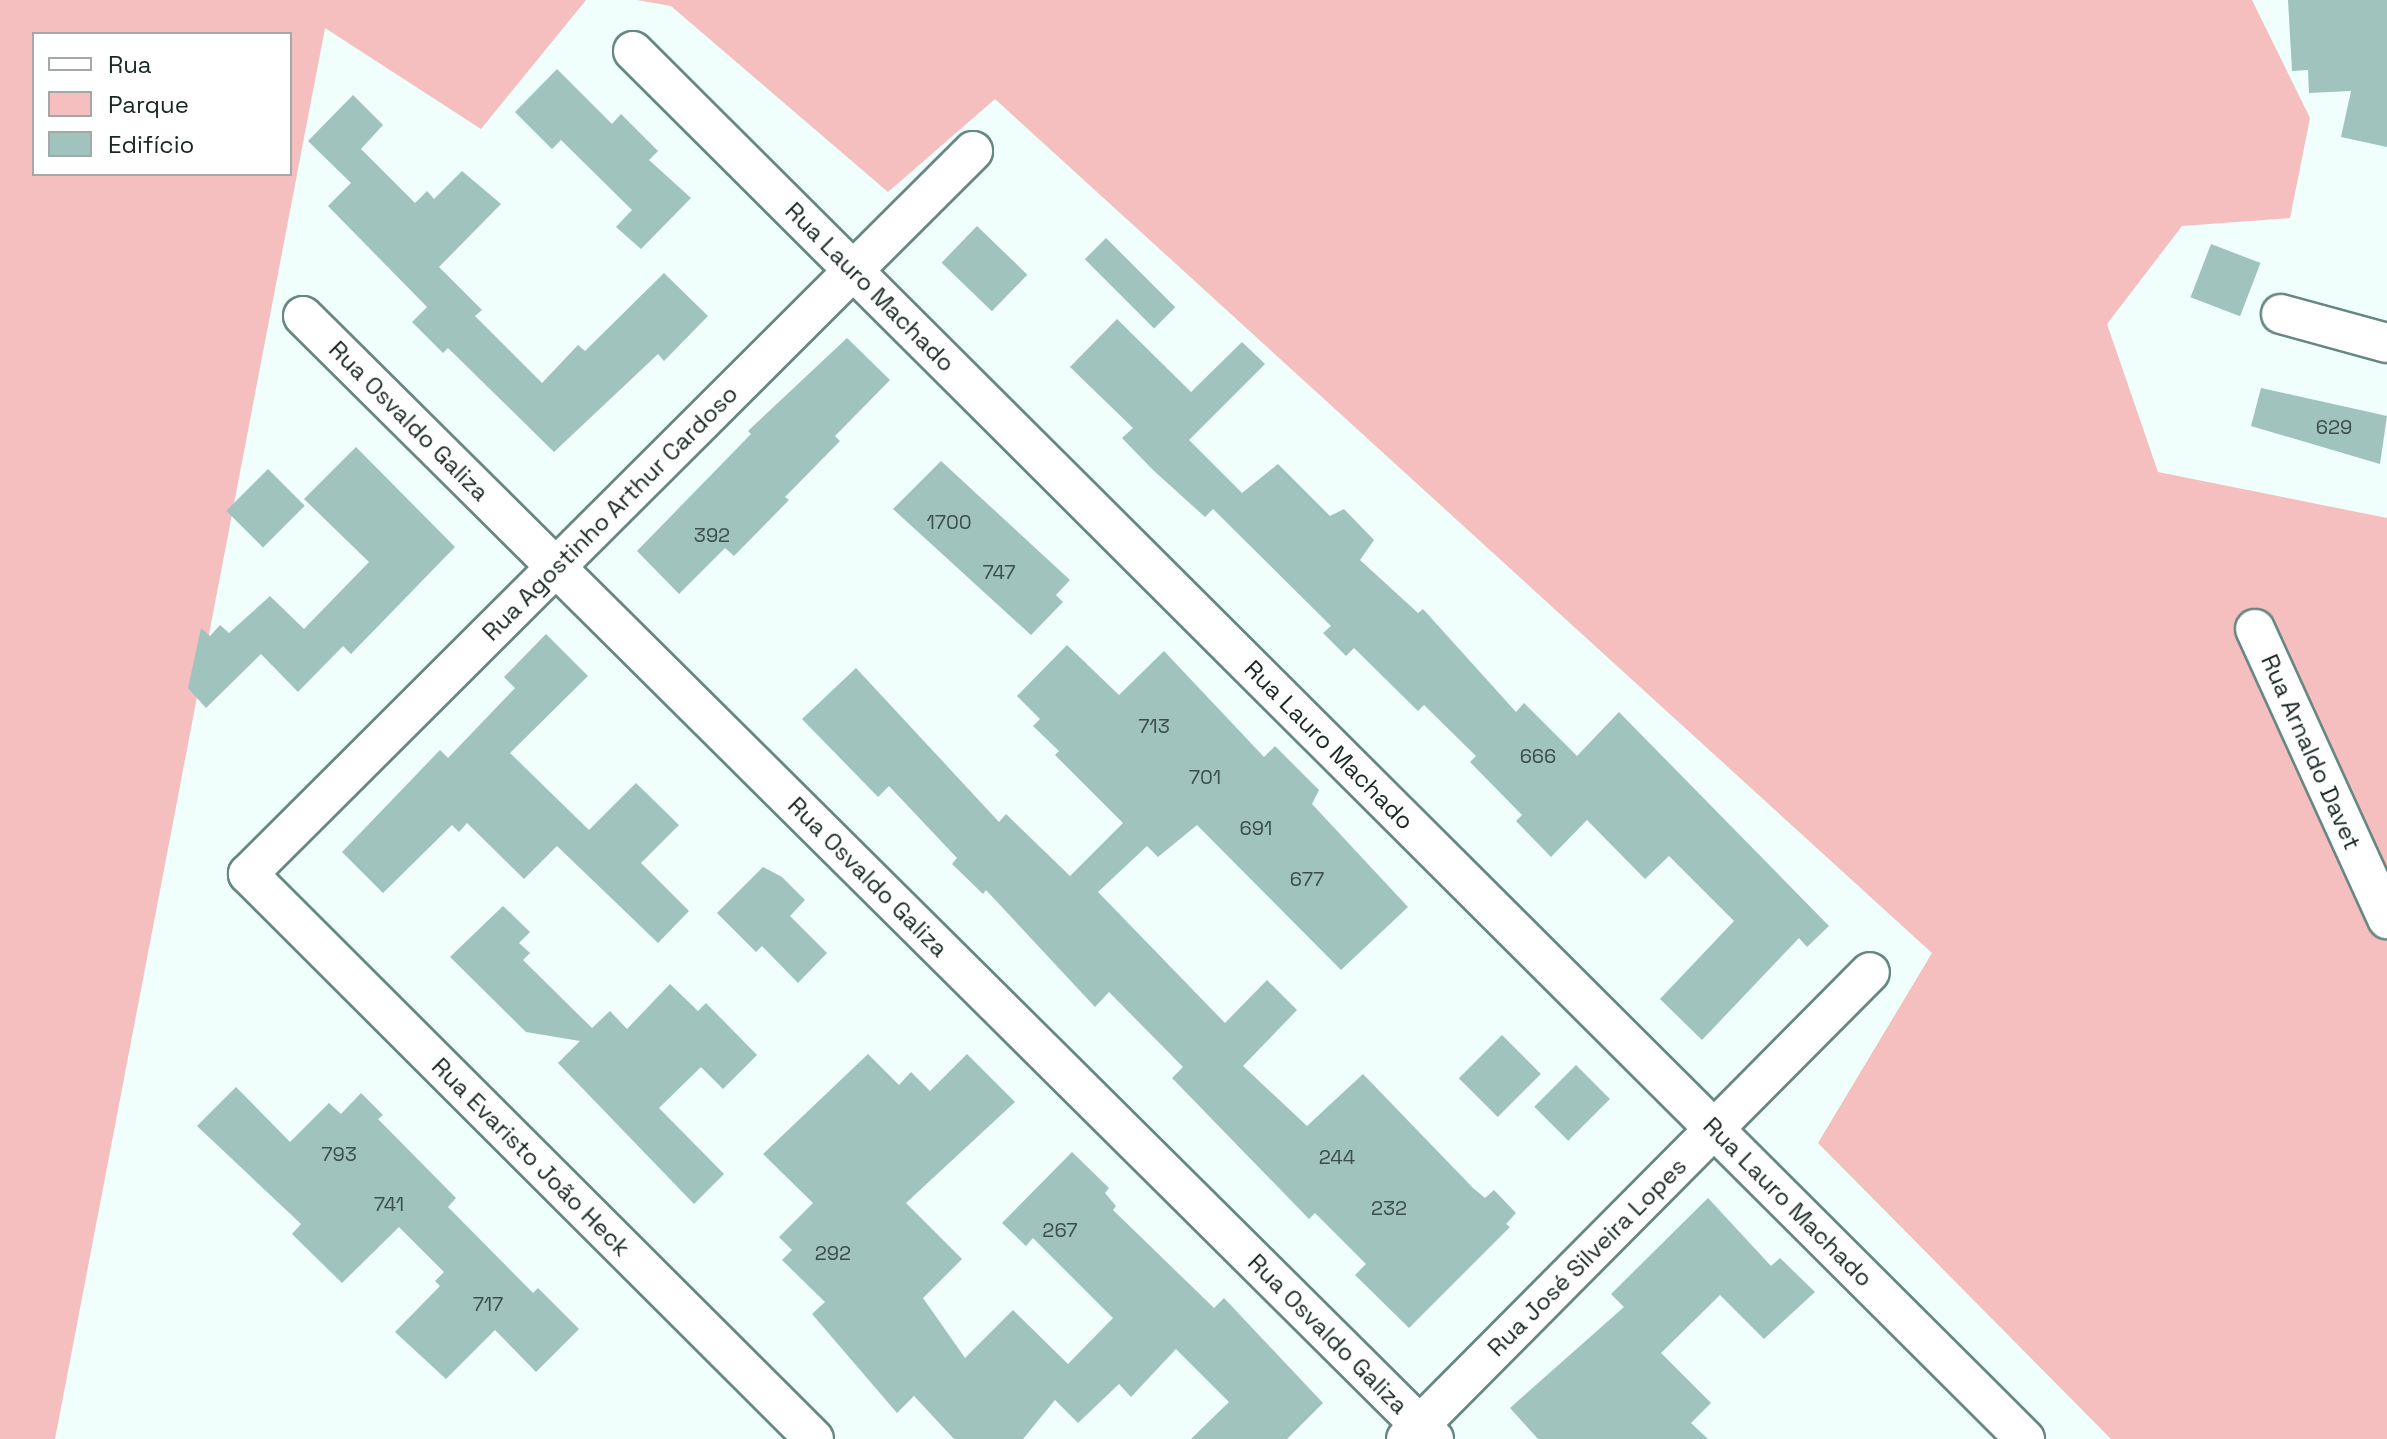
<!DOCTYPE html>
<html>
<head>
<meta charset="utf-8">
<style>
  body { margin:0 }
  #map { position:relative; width:2387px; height:1439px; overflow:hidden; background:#f0fefc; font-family:"Space Grotesk",sans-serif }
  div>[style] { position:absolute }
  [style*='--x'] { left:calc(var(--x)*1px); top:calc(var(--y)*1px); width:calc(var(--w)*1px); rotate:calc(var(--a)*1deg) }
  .green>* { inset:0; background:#f4bfbe }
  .building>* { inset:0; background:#a0c3bd; transform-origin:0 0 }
  .roads { filter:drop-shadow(2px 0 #678782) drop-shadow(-2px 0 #678782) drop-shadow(0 2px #678782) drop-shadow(0 -2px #678782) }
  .street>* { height:38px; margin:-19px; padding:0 19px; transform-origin:19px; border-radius:19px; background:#fff }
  span { translate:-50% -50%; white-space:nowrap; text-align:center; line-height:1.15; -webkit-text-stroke:6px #fff; paint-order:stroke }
  .number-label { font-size:20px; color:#3b4e4b }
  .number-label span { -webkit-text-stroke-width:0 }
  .street-label { font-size:24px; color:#192725 }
  .legend { position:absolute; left:32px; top:32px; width:260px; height:144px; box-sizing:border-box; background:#fff; border:2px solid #a3a9a8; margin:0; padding:10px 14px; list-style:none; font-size:24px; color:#192725 }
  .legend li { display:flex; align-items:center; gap:16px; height:40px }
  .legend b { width:40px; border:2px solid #a3a9a8 }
</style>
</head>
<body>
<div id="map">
  <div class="green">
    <div style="clip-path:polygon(evenodd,0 0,586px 0,481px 129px,325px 28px,55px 1439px,0 1439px,0 0,34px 34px,290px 34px,290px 174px,34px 174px,34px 34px)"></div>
    <div style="clip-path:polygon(637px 0,2252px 0,2310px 118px,2290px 218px,2182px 226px,2107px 324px,2158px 472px,2387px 518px,2387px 1439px,2111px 1439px,1818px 1143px,1932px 953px,995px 99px,888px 192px,671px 6px)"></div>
  </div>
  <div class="building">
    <div style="clip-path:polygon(2288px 0,2387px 0,2387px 147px,2341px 137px,2351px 91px,2309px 93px,2308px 70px,2292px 71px)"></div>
    <div style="clip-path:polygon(557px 69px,612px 124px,621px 114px,658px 151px,649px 160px,691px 198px,641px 249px,616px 227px,632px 210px,561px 140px,552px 149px,515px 112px)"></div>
    <div style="clip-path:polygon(353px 95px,383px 125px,361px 149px,415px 203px,427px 191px,434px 199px,462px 171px,501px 204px,439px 267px,482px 310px,475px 316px,542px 383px,578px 345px,585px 351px,664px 273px,708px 316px,664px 361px,658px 354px,554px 452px,448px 348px,443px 353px,412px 322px,427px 307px,328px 206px,351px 183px,308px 141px)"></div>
    <div style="left:977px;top:226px;width:70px;height:51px;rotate:44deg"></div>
    <div style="left:1106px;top:238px;width:98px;height:30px;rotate:45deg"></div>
    <div style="left:2211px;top:244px;width:53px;height:57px;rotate:21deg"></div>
    <div style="clip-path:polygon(1117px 319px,1191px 392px,1242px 342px,1265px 364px,1189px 440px,1242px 493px,1278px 464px,1330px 516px,1344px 509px,1374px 540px,1360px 560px,1418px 613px,1423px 609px,1516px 712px,1524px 703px,1577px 756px,1619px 712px,1829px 926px,1807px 947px,1799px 938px,1702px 1040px,1660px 999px,1734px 921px,1669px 856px,1645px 879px,1587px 820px,1551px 857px,1516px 821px,1522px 815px,1470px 762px,1476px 756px,1424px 705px,1418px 711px,1354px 648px,1346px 656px,1323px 633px,1331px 626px,1213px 509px,1205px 517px,1153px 470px,1122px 438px,1133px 428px,1070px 367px)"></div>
    <div style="clip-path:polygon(847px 338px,890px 380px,835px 436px,840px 441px,785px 497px,789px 500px,734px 556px,725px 548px,679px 594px,637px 551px,751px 434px,748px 431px)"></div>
    <div style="clip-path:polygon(2261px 388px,2387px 416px,2380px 464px,2251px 426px)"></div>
    <div style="clip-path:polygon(356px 447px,455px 547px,351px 654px,343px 646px,298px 692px,261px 654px,206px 708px,188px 688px,201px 628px,210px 636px,220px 625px,229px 633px,270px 596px,304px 629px,369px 562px,304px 499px)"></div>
    <div style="clip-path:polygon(941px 461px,1070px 580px,1056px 595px,1063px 602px,1031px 635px,893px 509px)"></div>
    <div style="left:268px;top:469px;width:52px;height:59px;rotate:45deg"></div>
    <div style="clip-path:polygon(546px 634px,588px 676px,510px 753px,589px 830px,636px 783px,679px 825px,641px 863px,689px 911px,658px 943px,557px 846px,524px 879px,467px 823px,459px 832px,452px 825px,383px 893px,342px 852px,440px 750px,448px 758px,515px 688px,504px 677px)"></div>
    <div style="clip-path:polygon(1067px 645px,1119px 695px,1164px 651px,1264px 757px,1275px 746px,1319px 790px,1312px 804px,1408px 907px,1341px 970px,1197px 825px,1158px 857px,1147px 846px,1098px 892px,1225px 1023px,1267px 980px,1297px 1010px,1243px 1066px,1307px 1126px,1363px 1074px,1473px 1188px,1485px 1198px,1494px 1190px,1516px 1213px,1506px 1224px,1510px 1227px,1409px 1328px,1355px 1275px,1366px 1264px,1315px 1213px,1309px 1219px,1172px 1078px,1183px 1067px,1109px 992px,1095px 1007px,986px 890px,983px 894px,952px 864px,957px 858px,889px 786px,878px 797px,802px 719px,856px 668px,999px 822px,1006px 814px,1070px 876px,1123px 823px,1055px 755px,1059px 751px,1033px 726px,1040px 719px,1017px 696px)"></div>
    <div style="clip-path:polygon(763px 867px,782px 877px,805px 900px,790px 916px,827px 953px,798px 983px,762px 946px,756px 952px,717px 913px)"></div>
    <div style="clip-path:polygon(503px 906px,530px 932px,519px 943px,530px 953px,523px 960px,592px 1028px,610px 1011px,627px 1029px,670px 984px,698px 1011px,706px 1003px,757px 1055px,723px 1089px,701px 1067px,659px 1108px,724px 1174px,694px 1204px,558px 1063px,580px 1041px,526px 1032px,450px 957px)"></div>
    <div style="left:1502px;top:1035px;width:55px;height:61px;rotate:45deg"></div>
    <div style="clip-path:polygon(868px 1054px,899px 1085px,911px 1072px,930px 1091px,967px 1054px,1015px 1102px,906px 1203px,962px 1259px,923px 1298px,965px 1358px,1013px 1310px,1068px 1364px,1113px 1318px,1033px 1238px,1026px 1246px,1002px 1223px,1072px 1152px,1109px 1188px,1105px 1193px,1116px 1206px,1113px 1210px,1214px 1308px,1224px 1298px,1323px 1403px,1287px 1439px,1191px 1439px,1229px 1402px,1176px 1349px,1131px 1397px,1119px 1384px,1078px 1423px,1055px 1400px,1023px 1439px,954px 1439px,914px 1396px,897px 1413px,812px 1314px,825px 1302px,782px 1260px,792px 1250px,779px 1237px,813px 1203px,763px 1154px)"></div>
    <div style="left:1576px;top:1065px;width:48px;height:59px;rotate:45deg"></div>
    <div style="clip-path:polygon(236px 1087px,290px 1142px,329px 1103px,341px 1114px,361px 1093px,383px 1115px,378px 1119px,456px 1198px,448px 1207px,533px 1293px,538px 1288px,579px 1329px,536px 1372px,495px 1330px,446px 1379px,395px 1332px,440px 1286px,435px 1281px,444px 1272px,399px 1227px,342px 1283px,292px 1234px,301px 1224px,197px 1126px)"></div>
    <div style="clip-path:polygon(1708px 1198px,1771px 1266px,1780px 1258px,1815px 1292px,1764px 1339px,1720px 1295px,1661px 1353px,1711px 1403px,1691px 1423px,1708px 1439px,1538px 1439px,1510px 1408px,1624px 1307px,1611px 1294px)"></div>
  </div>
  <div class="roads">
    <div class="street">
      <div style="--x:633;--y:51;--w:1966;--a:44.92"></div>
      <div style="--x:2281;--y:314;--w:110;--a:15.3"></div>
      <div style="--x:303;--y:316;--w:1594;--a:44.8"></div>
      <div style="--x:2255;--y:629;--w:319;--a:65.5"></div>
      <div style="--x:814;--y:1439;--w:800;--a:-135.05"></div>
      <div style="--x:248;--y:874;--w:1024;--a:-44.92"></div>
      <div style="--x:1406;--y:1439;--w:658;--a:-45.18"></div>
    </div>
  </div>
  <div class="number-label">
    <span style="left:2334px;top:427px">629</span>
    <span style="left:949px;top:522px">1700</span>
    <span style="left:712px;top:535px">392</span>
    <span style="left:999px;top:572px">747</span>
    <span style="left:1154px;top:726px">713</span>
    <span style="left:1538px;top:756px">666</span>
    <span style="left:1205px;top:777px">701</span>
    <span style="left:1256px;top:828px">691</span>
    <span style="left:1307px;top:879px">677</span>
    <span style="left:339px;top:1154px">793</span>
    <span style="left:1337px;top:1157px">244</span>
    <span style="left:389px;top:1204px">741</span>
    <span style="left:1389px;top:1208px">232</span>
    <span style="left:1060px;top:1230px">267</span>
    <span style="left:833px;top:1253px">292</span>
    <span style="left:488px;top:1304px">717</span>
  </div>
  <div class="street-label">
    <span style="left:870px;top:287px;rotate:45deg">Rua Lauro Machado</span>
    <span style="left:409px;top:421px;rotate:45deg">Rua Osvaldo Galiza</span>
    <span style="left:610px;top:513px;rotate:-45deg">Rua Agostinho Arthur Cardoso</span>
    <span style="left:1329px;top:745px;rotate:45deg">Rua Lauro Machado</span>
    <span style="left:2311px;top:752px;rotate:66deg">Rua Arnaldo Davet</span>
    <span style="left:868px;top:877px;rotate:45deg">Rua Osvaldo Galiza</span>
    <span style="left:531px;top:1157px;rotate:45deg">Rua Evaristo João Heck</span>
    <span style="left:1788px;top:1202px;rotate:45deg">Rua Lauro Machado</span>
    <span style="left:1587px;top:1257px;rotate:-45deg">Rua José Silveira Lopes</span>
    <span style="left:1328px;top:1334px;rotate:45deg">Rua Osvaldo Galiza</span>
  </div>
  <ul class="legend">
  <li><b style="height:10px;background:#fff"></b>Rua</li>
  <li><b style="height:22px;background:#f4bfbe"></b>Parque</li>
  <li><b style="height:22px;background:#a0c3bd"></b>Edifício</li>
  </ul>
</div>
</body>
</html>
